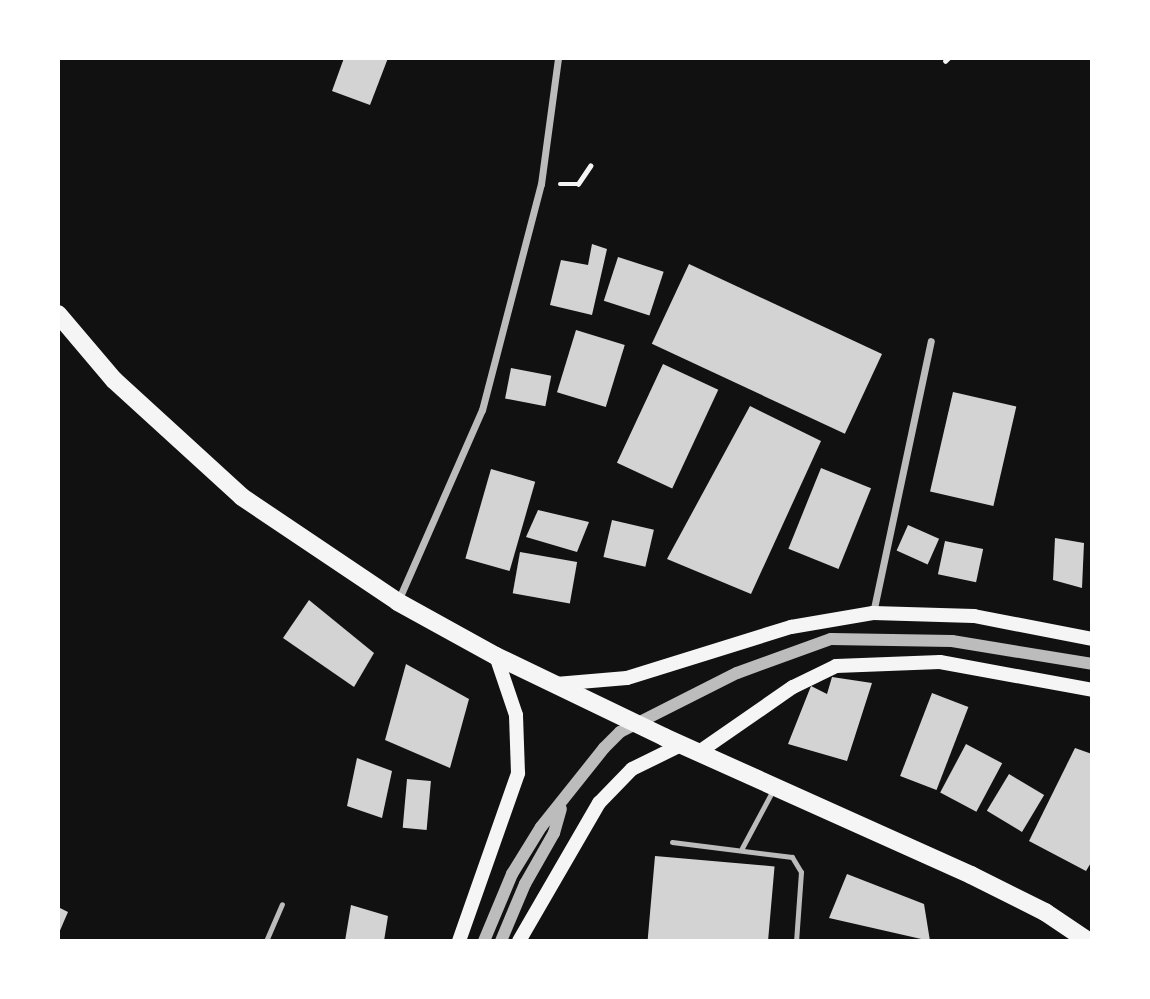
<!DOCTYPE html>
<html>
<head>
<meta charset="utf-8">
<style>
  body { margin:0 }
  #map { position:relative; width:1150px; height:999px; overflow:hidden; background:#111; font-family:Lato,sans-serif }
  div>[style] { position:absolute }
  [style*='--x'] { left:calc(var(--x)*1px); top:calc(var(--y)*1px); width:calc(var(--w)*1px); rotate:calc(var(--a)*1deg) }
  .building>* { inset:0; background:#d3d3d3; transform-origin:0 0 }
  .path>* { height:4.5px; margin:-2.25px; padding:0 2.25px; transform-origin:2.25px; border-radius:2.25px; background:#f5f5f5 }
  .service>* { height:5px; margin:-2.5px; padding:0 2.5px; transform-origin:2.5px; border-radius:2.5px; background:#bcbcbc }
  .minor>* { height:7px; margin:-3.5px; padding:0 3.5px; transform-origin:3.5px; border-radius:3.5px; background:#bcbcbc }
  .tertiary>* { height:12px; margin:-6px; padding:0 6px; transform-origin:6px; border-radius:6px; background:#bcbcbc }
  .secondary>* { height:14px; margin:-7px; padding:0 7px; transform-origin:7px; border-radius:7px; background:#f5f5f5 }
  .primary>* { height:18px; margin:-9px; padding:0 9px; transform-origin:9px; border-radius:9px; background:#f5f5f5 }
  span { translate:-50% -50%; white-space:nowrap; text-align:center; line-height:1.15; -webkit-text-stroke:5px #fff; paint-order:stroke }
  .frame { position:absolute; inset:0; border:60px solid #fff; pointer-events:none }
</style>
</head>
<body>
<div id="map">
  <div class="building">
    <div style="clip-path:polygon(344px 58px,388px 58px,370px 105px,332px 91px)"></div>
    <div style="clip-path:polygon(592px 244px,607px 249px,592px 315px,550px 305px,561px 260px,588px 265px)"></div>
    <div style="left:618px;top:257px;width:48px;height:46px;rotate:18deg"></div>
    <div style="left:689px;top:264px;width:213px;height:88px;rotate:25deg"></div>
    <div style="left:576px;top:330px;width:51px;height:65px;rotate:17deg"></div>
    <div style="left:663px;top:364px;width:61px;height:109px;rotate:25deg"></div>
    <div style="left:511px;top:368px;width:41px;height:31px;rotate:11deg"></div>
    <div style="left:953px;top:392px;width:65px;height:102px;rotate:13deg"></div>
    <div style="clip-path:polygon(750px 406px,821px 441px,751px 594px,667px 559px)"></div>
    <div style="left:821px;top:468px;width:54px;height:87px;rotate:22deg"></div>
    <div style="left:491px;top:469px;width:46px;height:93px;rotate:16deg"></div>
    <div style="clip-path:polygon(538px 510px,589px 522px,577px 552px,526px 537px)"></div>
    <div style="left:612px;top:520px;width:43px;height:38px;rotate:13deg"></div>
    <div style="left:908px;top:525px;width:34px;height:28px;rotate:24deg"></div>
    <div style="clip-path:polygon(1055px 538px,1084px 543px,1082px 588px,1053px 580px)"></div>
    <div style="left:945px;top:541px;width:39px;height:34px;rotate:12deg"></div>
    <div style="left:520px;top:552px;width:58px;height:42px;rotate:10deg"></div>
    <div style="clip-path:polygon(309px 600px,374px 653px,354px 687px,283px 638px)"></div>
    <div style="clip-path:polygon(406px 664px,469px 699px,450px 768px,385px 740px)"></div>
    <div style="clip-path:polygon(832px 677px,872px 683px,847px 761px,788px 744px,811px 686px,827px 694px)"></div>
    <div style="left:932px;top:693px;width:39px;height:89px;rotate:21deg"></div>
    <div style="left:966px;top:744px;width:41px;height:55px;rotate:28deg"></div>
    <div style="clip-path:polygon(1075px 748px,1092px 754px,1092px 861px,1086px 871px,1029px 841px)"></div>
    <div style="clip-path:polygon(357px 758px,392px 771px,382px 818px,347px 806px)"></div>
    <div style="left:1009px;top:774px;width:41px;height:43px;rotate:31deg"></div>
    <div style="left:407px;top:779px;width:24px;height:49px;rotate:5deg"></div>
    <div style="left:655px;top:856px;width:120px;height:85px;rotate:5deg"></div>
    <div style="clip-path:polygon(847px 874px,924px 904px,930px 941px,829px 918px)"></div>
    <div style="clip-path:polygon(351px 905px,388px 916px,384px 941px,345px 941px)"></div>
    <div style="clip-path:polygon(58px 907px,68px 912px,58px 935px)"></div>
  </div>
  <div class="path">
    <div style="--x:945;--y:61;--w:4;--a:-45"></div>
    <div style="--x:560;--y:184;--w:18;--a:0"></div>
    <div style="--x:578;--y:184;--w:22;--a:-56"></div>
  </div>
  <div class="service">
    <div style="--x:672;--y:842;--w:121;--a:7.1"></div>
    <div style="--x:792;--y:857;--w:17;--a:59"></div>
    <div style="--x:801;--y:872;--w:69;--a:94.1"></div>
    <div style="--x:742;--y:848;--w:68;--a:-61.9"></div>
    <div style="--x:266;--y:941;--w:40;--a:-66.6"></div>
  </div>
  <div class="minor">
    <div style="--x:398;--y:601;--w:209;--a:-66.3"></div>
    <div style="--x:482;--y:410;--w:234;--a:-75.4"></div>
    <div style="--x:541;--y:184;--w:127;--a:-82.3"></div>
    <div style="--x:873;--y:613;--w:278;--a:-78"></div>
  </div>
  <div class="tertiary">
    <div style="--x:484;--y:941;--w:73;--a:-67.3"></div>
    <div style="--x:512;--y:874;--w:55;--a:-58.3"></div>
    <div style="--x:541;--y:827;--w:101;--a:-51.4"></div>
    <div style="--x:604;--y:748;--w:23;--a:-45"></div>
    <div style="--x:620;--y:732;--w:131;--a:-26.8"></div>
    <div style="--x:737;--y:673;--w:100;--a:-19.9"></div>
    <div style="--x:831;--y:639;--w:121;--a:0.9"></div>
    <div style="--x:952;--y:641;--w:142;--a:9.3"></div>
    <div style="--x:501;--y:941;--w:62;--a:-67.2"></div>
    <div style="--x:525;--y:884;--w:59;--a:-60.4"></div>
    <div style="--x:554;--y:833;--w:25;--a:-74"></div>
  </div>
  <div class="secondary">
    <div style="--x:556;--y:684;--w:71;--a:-4.8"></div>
    <div style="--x:627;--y:678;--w:172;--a:-17.3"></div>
    <div style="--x:791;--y:627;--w:83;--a:-9.7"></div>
    <div style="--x:873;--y:613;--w:101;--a:1.7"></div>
    <div style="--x:974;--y:616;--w:120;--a:11"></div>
    <div style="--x:699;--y:752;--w:114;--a:-34.7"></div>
    <div style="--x:793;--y:687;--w:48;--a:-26"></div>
    <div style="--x:836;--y:666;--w:104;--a:-2.2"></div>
    <div style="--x:940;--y:662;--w:155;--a:10.4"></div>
    <div style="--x:459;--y:941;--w:178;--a:-70.6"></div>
    <div style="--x:518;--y:773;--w:58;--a:-92"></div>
    <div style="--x:516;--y:715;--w:62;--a:-108.7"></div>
    <div style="--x:519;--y:941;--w:160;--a:-59.9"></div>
    <div style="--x:599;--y:803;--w:47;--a:-45.9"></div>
    <div style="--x:632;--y:769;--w:55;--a:-26.1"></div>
  </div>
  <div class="primary">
    <div style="--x:58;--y:314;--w:87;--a:49.7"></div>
    <div style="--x:114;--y:380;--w:173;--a:42.4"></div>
    <div style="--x:242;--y:497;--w:188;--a:33.9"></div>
    <div style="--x:398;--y:602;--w:112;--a:28.9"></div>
    <div style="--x:496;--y:656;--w:187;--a:25.7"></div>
    <div style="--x:664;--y:737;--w:337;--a:24.2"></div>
    <div style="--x:971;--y:875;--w:83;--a:26.6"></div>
    <div style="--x:1045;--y:912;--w:52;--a:34"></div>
  </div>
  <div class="frame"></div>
</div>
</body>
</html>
